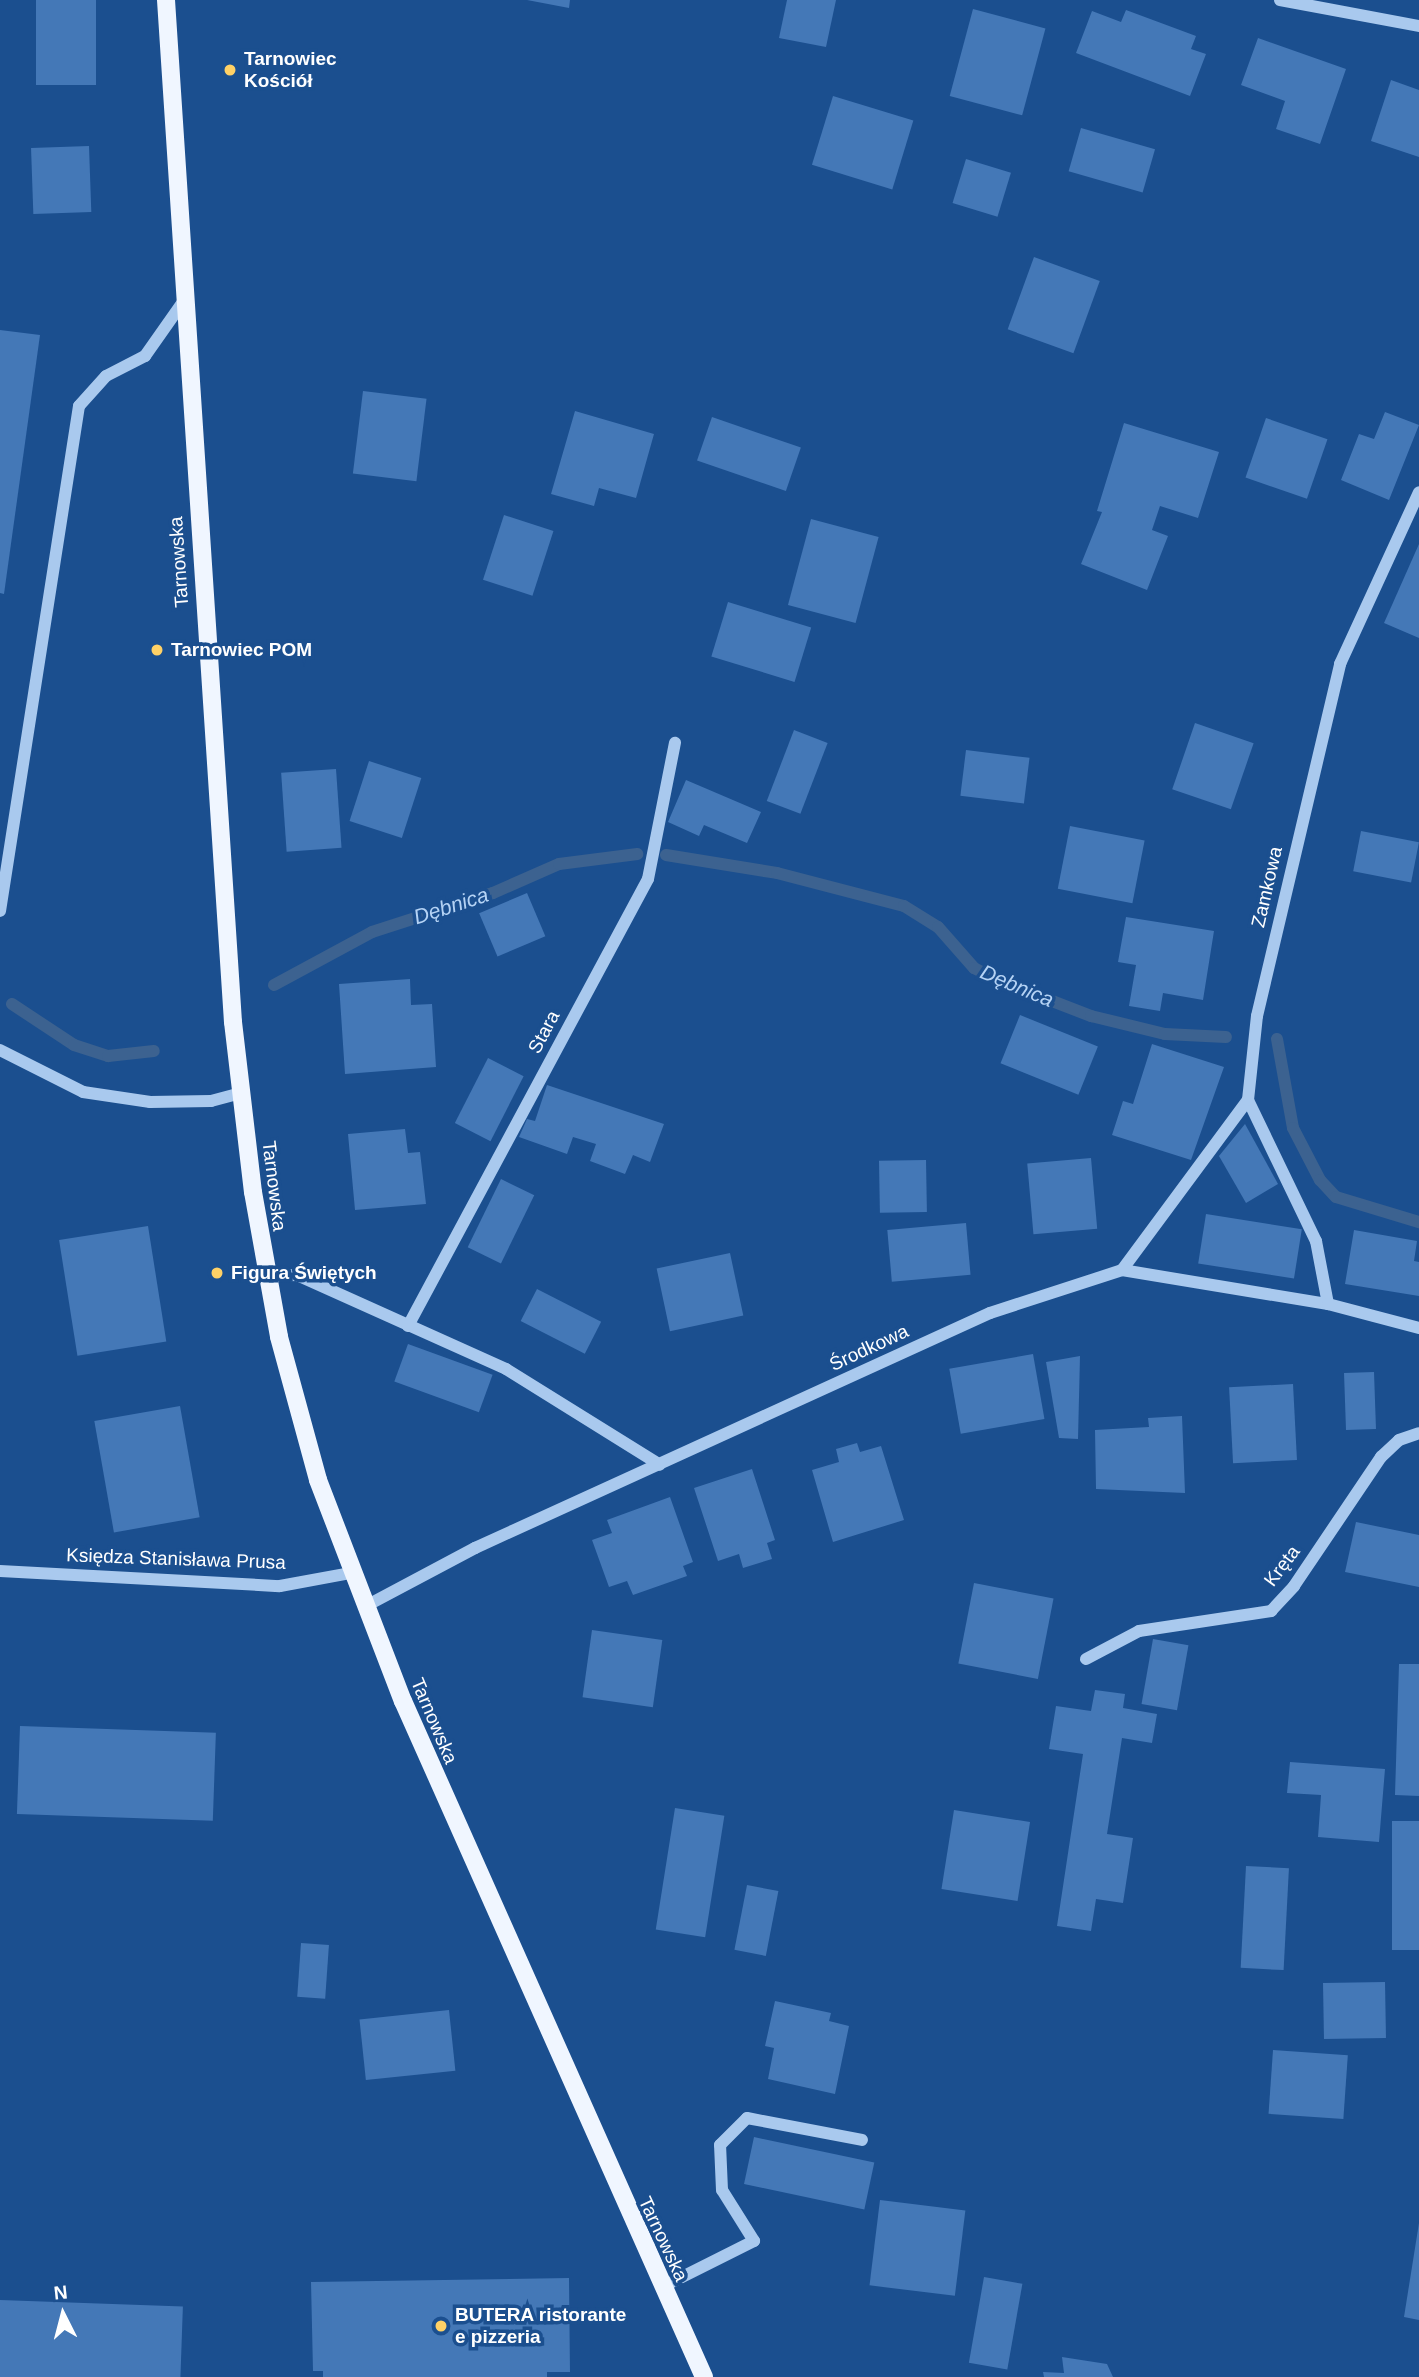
<!DOCTYPE html>
<html>
<head>
<meta charset="utf-8">
<style>
  body { margin:0 }
  #map { position:relative; width:1419px; height:2377px; overflow:hidden; background:#1b4f8f; font-family:Helvetica,sans-serif }
  div>[style] { position:absolute }
  [style*='--x'] { left:calc(var(--x)*1px); top:calc(var(--y)*1px); width:calc(var(--w)*1px); rotate:calc(var(--a)*1deg) }
  .stream>* { height:12px; margin:-6px; padding:0 6px; transform-origin:6px; border-radius:6px; background:#3c6290 }
  .building>* { inset:0; background:#4478b7; transform-origin:0 0 }
  .minor>* { height:12px; margin:-6px; padding:0 6px; transform-origin:6px; border-radius:6px; background:#a9c9ee }
  .major>* { height:18px; margin:-9px; padding:0 9px; transform-origin:9px; border-radius:9px; background:#f0f6ff }
  .dots>* { width:19px; height:19px; translate:-50% -50%; box-sizing:border-box; border:4px solid #1b4f8f; border-radius:50% }
  span { translate:-50% -50%; white-space:nowrap; text-align:center; line-height:1.15; -webkit-text-stroke:7px #1b4f8f; paint-order:stroke }
  .poi-label { font-size:19px; color:#fff; font-weight:700 }
  .left { translate:0 -50%; text-align:left }
  .street-label { font-size:19px; color:#fff }
  .water-label { font-size:21px; color:#b5d3f5; font-style:italic }
  .north { position:absolute; left:28px; top:2279px; width:70px; height:70px; -webkit-text-stroke:5px #1b4f8f; paint-order:stroke; rotate:354deg; font-size:19px; font-weight:700; line-height:28px; text-align:center; color:#fff }
  .north::after { content:''; display:block; margin:auto; width:24px; height:32px; background:#fff; clip-path:polygon(50% 0,100% 100%,50% 72%,0 100%) }
</style>
</head>
<body>
<div id="map">
  <div class="stream">
    <div style="--x:666;--y:855;--w:112;--a:9.2"></div>
    <div style="--x:777;--y:873;--w:131;--a:14.6"></div>
    <div style="--x:904;--y:906;--w:40;--a:32"></div>
    <div style="--x:938;--y:927;--w:55;--a:48.7"></div>
    <div style="--x:974;--y:968;--w:27;--a:27"></div>
    <div style="--x:998;--y:980;--w:100;--a:21.2"></div>
    <div style="--x:1091;--y:1016;--w:76;--a:13.7"></div>
    <div style="--x:1165;--y:1034;--w:61;--a:2.8"></div>
    <div style="--x:274;--y:985;--w:111;--a:-28.4"></div>
    <div style="--x:372;--y:932;--w:127;--a:-17.9"></div>
    <div style="--x:493;--y:893;--w:72;--a:-23.7"></div>
    <div style="--x:559;--y:864;--w:79;--a:-7.3"></div>
    <div style="--x:12;--y:1004;--w:74;--a:33.5"></div>
    <div style="--x:74;--y:1045;--w:36;--a:18"></div>
    <div style="--x:108;--y:1056;--w:46;--a:-6.2"></div>
    <div style="--x:1277;--y:1039;--w:90;--a:79.8"></div>
    <div style="--x:1293;--y:1128;--w:59;--a:62.6"></div>
    <div style="--x:1320;--y:1180;--w:23;--a:47"></div>
    <div style="--x:1336;--y:1197;--w:87;--a:16.8"></div>
  </div>
  <div class="building">
    <div style="left:36px;top:0;width:60px;height:85px"></div>
    <div style="clip-path:polygon(527px 0,570px 0,569px 8px)"></div>
    <div style="clip-path:polygon(787px 0,836px 0,826px 47px,779px 38px)"></div>
    <div style="left:973px;top:9px;width:75px;height:90px;rotate:15deg"></div>
    <div style="clip-path:polygon(1126px 10px,1196px 36px,1191px 49px,1206px 54px,1190px 96px,1076px 53px,1092px 11px,1121px 22px)"></div>
    <div style="clip-path:polygon(1258px 38px,1346px 69px,1320px 144px,1276px 129px,1285px 101px,1241px 85px)"></div>
    <div style="clip-path:polygon(1391px 80px,1419px 90px,1419px 157px,1371px 141px)"></div>
    <div style="left:833px;top:96px;width:84px;height:72px;rotate:17deg"></div>
    <div style="left:1081px;top:128px;width:77px;height:45px;rotate:16deg"></div>
    <div style="left:89px;top:146px;width:66px;height:58px;rotate:88deg"></div>
    <div style="left:966px;top:159px;width:47px;height:46px;rotate:17deg"></div>
    <div style="left:1034px;top:257px;width:70px;height:77px;rotate:20deg"></div>
    <div style="clip-path:polygon(0 330px,40px 335px,4px 594px,0 593px)"></div>
    <div style="left:363px;top:391px;width:64px;height:83px;rotate:7deg"></div>
    <div style="clip-path:polygon(575px 411px,654px 434px,636px 498px,599px 488px,594px 506px,551px 494px)"></div>
    <div style="clip-path:polygon(1385px 412px,1419px 425px,1389px 500px,1341px 480px,1359px 434px,1374px 439px)"></div>
    <div style="left:712px;top:417px;width:94px;height:46px;rotate:19deg"></div>
    <div style="left:1266px;top:418px;width:65px;height:63px;rotate:19deg"></div>
    <div style="clip-path:polygon(1124px 423px,1219px 452px,1198px 518px,1160px 506px,1152px 530px,1168px 536px,1147px 590px,1081px 564px,1102px 512px,1097px 511px)"></div>
    <div style="left:504px;top:515px;width:52px;height:68px;rotate:18deg"></div>
    <div style="left:811px;top:519px;width:70px;height:89px;rotate:15deg"></div>
    <div style="clip-path:polygon(1419px 544px,1419px 638px,1384px 623px)"></div>
    <div style="left:728px;top:602px;width:87px;height:57px;rotate:17deg"></div>
    <div style="left:1195px;top:723px;width:62px;height:70px;rotate:19deg"></div>
    <div style="left:794px;top:730px;width:36px;height:76px;rotate:21deg"></div>
    <div style="left:966px;top:750px;width:64px;height:46px;rotate:7deg"></div>
    <div style="left:369px;top:761px;width:55px;height:63px;rotate:18deg"></div>
    <div style="left:336px;top:769px;width:79px;height:55px;rotate:86deg"></div>
    <div style="clip-path:polygon(686px 780px,761px 812px,747px 843px,704px 825px,699px 836px,668px 822px)"></div>
    <div style="left:1070px;top:826px;width:76px;height:64px;rotate:11deg"></div>
    <div style="left:1361px;top:831px;width:59px;height:41px;rotate:11deg"></div>
    <div style="left:527px;top:893px;width:47px;height:52px;rotate:67deg"></div>
    <div style="clip-path:polygon(1126px 917px,1214px 931px,1203px 1000px,1163px 993px,1160px 1011px,1129px 1006px,1136px 965px,1118px 962px)"></div>
    <div style="clip-path:polygon(410px 979px,411px 1005px,432px 1004px,436px 1067px,345px 1074px,339px 984px)"></div>
    <div style="left:1020px;top:1015px;width:84px;height:52px;rotate:22deg"></div>
    <div style="clip-path:polygon(1152px 1044px,1224px 1067px,1191px 1160px,1112px 1135px,1123px 1101px,1133px 1104px)"></div>
    <div style="left:488px;top:1058px;width:40px;height:73px;rotate:27deg"></div>
    <div style="clip-path:polygon(547px 1085px,664px 1124px,650px 1162px,633px 1155px,625px 1174px,590px 1161px,596px 1144px,573px 1137px,567px 1154px,519px 1137px,527px 1119px,535px 1121px)"></div>
    <div style="clip-path:polygon(1245px 1124px,1278px 1184px,1246px 1203px,1219px 1156px)"></div>
    <div style="clip-path:polygon(405px 1129px,408px 1153px,420px 1152px,426px 1204px,355px 1210px,348px 1134px)"></div>
    <div style="left:1091px;top:1158px;width:71px;height:64px;rotate:85deg"></div>
    <div style="left:926px;top:1160px;width:52px;height:47px;rotate:89deg"></div>
    <div style="left:501px;top:1179px;width:37px;height:76px;rotate:26deg"></div>
    <div style="left:1206px;top:1214px;width:97px;height:50px;rotate:9deg"></div>
    <div style="left:966px;top:1223px;width:52px;height:79px;rotate:85deg"></div>
    <div style="left:148px;top:1226px;width:117px;height:90px;rotate:81deg"></div>
    <div style="clip-path:polygon(1354px 1230px,1417px 1241px,1414px 1261px,1419px 1262px,1419px 1296px,1345px 1284px)"></div>
    <div style="left:730px;top:1253px;width:64px;height:75px;rotate:78deg"></div>
    <div style="left:537px;top:1289px;width:72px;height:36px;rotate:27deg"></div>
    <div style="left:408px;top:1344px;width:90px;height:40px;rotate:20deg"></div>
    <div style="left:1033px;top:1354px;width:66px;height:85px;rotate:80deg"></div>
    <div style="clip-path:polygon(1080px 1356px,1078px 1439px,1059px 1438px,1046px 1362px)"></div>
    <div style="left:1374px;top:1372px;width:57px;height:30px;rotate:88deg"></div>
    <div style="left:1293px;top:1384px;width:76px;height:64px;rotate:87deg"></div>
    <div style="left:180px;top:1406px;width:113px;height:87px;rotate:80deg"></div>
    <div style="clip-path:polygon(1182px 1416px,1185px 1493px,1096px 1489px,1095px 1430px,1149px 1427px,1148px 1418px)"></div>
    <div style="clip-path:polygon(857px 1443px,860px 1452px,881px 1446px,904px 1520px,833px 1542px,812px 1470px,839px 1462px,836px 1449px)"></div>
    <div style="clip-path:polygon(752px 1469px,775px 1540px,767px 1543px,772px 1559px,743px 1568px,739px 1554px,718px 1561px,694px 1488px)"></div>
    <div style="clip-path:polygon(670px 1497px,693px 1562px,683px 1566px,687px 1576px,633px 1595px,627px 1581px,609px 1587px,592px 1540px,612px 1533px,607px 1520px)"></div>
    <div style="clip-path:polygon(1356px 1522px,1419px 1535px,1419px 1587px,1345px 1572px)"></div>
    <div style="left:974px;top:1583px;width:81px;height:82px;rotate:11deg"></div>
    <div style="left:592px;top:1630px;width:71px;height:68px;rotate:8deg"></div>
    <div style="left:1153px;top:1639px;width:36px;height:66px;rotate:10deg"></div>
    <div style="clip-path:polygon(1399px 1664px,1419px 1664px,1419px 1796px,1395px 1795px)"></div>
    <div style="clip-path:polygon(1095px 1690px,1125px 1694px,1123px 1708px,1157px 1714px,1152px 1743px,1122px 1738px,1107px 1834px,1133px 1838px,1123px 1903px,1096px 1899px,1091px 1931px,1057px 1926px,1083px 1754px,1049px 1749px,1056px 1706px,1091px 1711px)"></div>
    <div style="left:20px;top:1726px;width:196px;height:88px;rotate:2deg"></div>
    <div style="clip-path:polygon(1290px 1762px,1385px 1769px,1379px 1842px,1318px 1837px,1321px 1795px,1287px 1793px)"></div>
    <div style="left:675px;top:1808px;width:50px;height:123px;rotate:9deg"></div>
    <div style="left:954px;top:1810px;width:77px;height:80px;rotate:9deg"></div>
    <div style="left:1392px;top:1821px;width:27px;height:129px"></div>
    <div style="left:1246px;top:1866px;width:43px;height:102px;rotate:3deg"></div>
    <div style="left:747px;top:1885px;width:32px;height:66px;rotate:11deg"></div>
    <div style="left:301px;top:1943px;width:28px;height:54px;rotate:4deg"></div>
    <div style="left:1385px;top:1982px;width:56px;height:62px;rotate:89deg"></div>
    <div style="clip-path:polygon(775px 2001px,831px 2013px,829px 2021px,849px 2026px,835px 2094px,768px 2079px,774px 2048px,765px 2046px)"></div>
    <div style="left:449px;top:2010px;width:61px;height:90px;rotate:84deg"></div>
    <div style="left:1273px;top:2050px;width:75px;height:64px;rotate:4deg"></div>
    <div style="left:754px;top:2137px;width:123px;height:48px;rotate:12deg"></div>
    <div style="left:880px;top:2200px;width:86px;height:86px;rotate:7deg"></div>
    <div style="clip-path:polygon(1419px 2223px,1419px 2320px,1404px 2317px)"></div>
    <div style="left:984px;top:2277px;width:39px;height:87px;rotate:10deg"></div>
    <div style="clip-path:polygon(569px 2278px,570px 2372px,547px 2372px,547px 2377px,323px 2377px,323px 2371px,313px 2371px,311px 2282px)"></div>
    <div style="left:0;top:2300px;width:183px;height:77px;rotate:2deg"></div>
    <div style="clip-path:polygon(1062px 2357px,1107px 2364px,1113px 2377px,1044px 2377px,1043px 2372px,1064px 2373px)"></div>
  </div>
  <div class="minor">
    <div style="--x:1280;--y:0;--w:141;--a:10.6"></div>
    <div style="--x:0;--y:911;--w:511;--a:-81.11"></div>
    <div style="--x:79;--y:406;--w:40;--a:-48"></div>
    <div style="--x:106;--y:376;--w:44;--a:-27.1"></div>
    <div style="--x:145;--y:356;--w:70;--a:-54.9"></div>
    <div style="--x:0;--y:1050;--w:93;--a:26.8"></div>
    <div style="--x:83;--y:1092;--w:68;--a:8.5"></div>
    <div style="--x:150;--y:1102;--w:61;--a:-0.9"></div>
    <div style="--x:211;--y:1101;--w:31;--a:-15"></div>
    <div style="--x:1248;--y:1100;--w:157;--a:64.3"></div>
    <div style="--x:1316;--y:1241;--w:64;--a:79.2"></div>
    <div style="--x:1122;--y:1270;--w:212;--a:-53.5"></div>
    <div style="--x:1248;--y:1100;--w:84;--a:-83.9"></div>
    <div style="--x:1257;--y:1016;--w:362;--a:-76.7"></div>
    <div style="--x:1340;--y:664;--w:189;--a:-65.3"></div>
    <div style="--x:265;--y:1276;--w:32;--a:-2"></div>
    <div style="--x:297;--y:1275;--w:229;--a:24.2"></div>
    <div style="--x:506;--y:1369;--w:181;--a:31.9"></div>
    <div style="--x:408;--y:1326;--w:507;--a:-61.77"></div>
    <div style="--x:648;--y:879;--w:139;--a:-78.8"></div>
    <div style="--x:0;--y:1571;--w:280;--a:3.1"></div>
    <div style="--x:280;--y:1586;--w:71;--a:-10.5"></div>
    <div style="--x:364;--y:1607;--w:126;--a:-28"></div>
    <div style="--x:475;--y:1548;--w:566;--a:-24.53"></div>
    <div style="--x:990;--y:1313;--w:139;--a:-18"></div>
    <div style="--x:1122;--y:1270;--w:209;--a:9.4"></div>
    <div style="--x:1328;--y:1304;--w:94;--a:14.8"></div>
    <div style="--x:1086;--y:1659;--w:60;--a:-27.8"></div>
    <div style="--x:1139;--y:1631;--w:134;--a:-8.6"></div>
    <div style="--x:1271;--y:1611;--w:34;--a:-47"></div>
    <div style="--x:1294;--y:1586;--w:156;--a:-56"></div>
    <div style="--x:1381;--y:1457;--w:25;--a:-43"></div>
    <div style="--x:1399;--y:1440;--w:21;--a:-19"></div>
    <div style="--x:662;--y:2287;--w:103;--a:-26.6"></div>
    <div style="--x:754;--y:2241;--w:60;--a:-122.1"></div>
    <div style="--x:722;--y:2190;--w:45;--a:-92.5"></div>
    <div style="--x:720;--y:2145;--w:38;--a:-45"></div>
    <div style="--x:747;--y:2118;--w:117;--a:10.8"></div>
  </div>
  <div class="major">
    <div style="--x:166;--y:0;--w:1024;--a:86.25"></div>
    <div style="--x:233;--y:1022;--w:171;--a:83.3"></div>
    <div style="--x:253;--y:1192;--w:147;--a:79.8"></div>
    <div style="--x:279;--y:1337;--w:148;--a:74.7"></div>
    <div style="--x:318;--y:1480;--w:237;--a:69"></div>
    <div style="--x:403;--y:1701;--w:740;--a:66"></div>
  </div>
  <div class="dots">
    <div style="left:230px;top:70px;background:#ffd166"></div>
    <div style="left:157px;top:650px;background:#ffd166"></div>
    <div style="left:217px;top:1273px;background:#ffd166"></div>
    <div style="left:441px;top:2326px;background:#ffd166"></div>
  </div>
  <div class="poi-label">
    <span class="left" style="left:244px;top:70px">Tarnowiec<br>Kościół</span>
    <span class="left" style="left:171px;top:650px">Tarnowiec POM</span>
    <span class="left" style="left:231px;top:1273px">Figura Świętych</span>
    <span class="left" style="left:455px;top:2326px">BUTERA ristorante<br>e pizzeria</span>
  </div>
  <div class="street-label">
    <span style="left:179px;top:562px;rotate:-94deg">Tarnowska</span>
    <span style="left:1267px;top:887px;rotate:-77deg">Zamkowa</span>
    <span style="left:544px;top:1032px;rotate:-62deg">Stara</span>
    <span style="left:274px;top:1186px;rotate:83deg">Tarnowska</span>
    <span style="left:869px;top:1348px;rotate:-25deg">Środkowa</span>
    <span style="left:176px;top:1559px;rotate:2deg">Księdza Stanisława Prusa</span>
    <span style="left:1282px;top:1566px;rotate:-53deg">Kręta</span>
    <span style="left:434px;top:1721px;rotate:67deg">Tarnowska</span>
    <span style="left:663px;top:2239px;rotate:65deg">Tarnowska</span>
  </div>
  <div class="water-label">
    <span style="left:451px;top:906px;rotate:-18deg">Dębnica</span>
    <span style="left:1017px;top:986px;rotate:23deg">Dębnica</span>
  </div>
  <div class="north">N</div>
</div>
</body>
</html>
